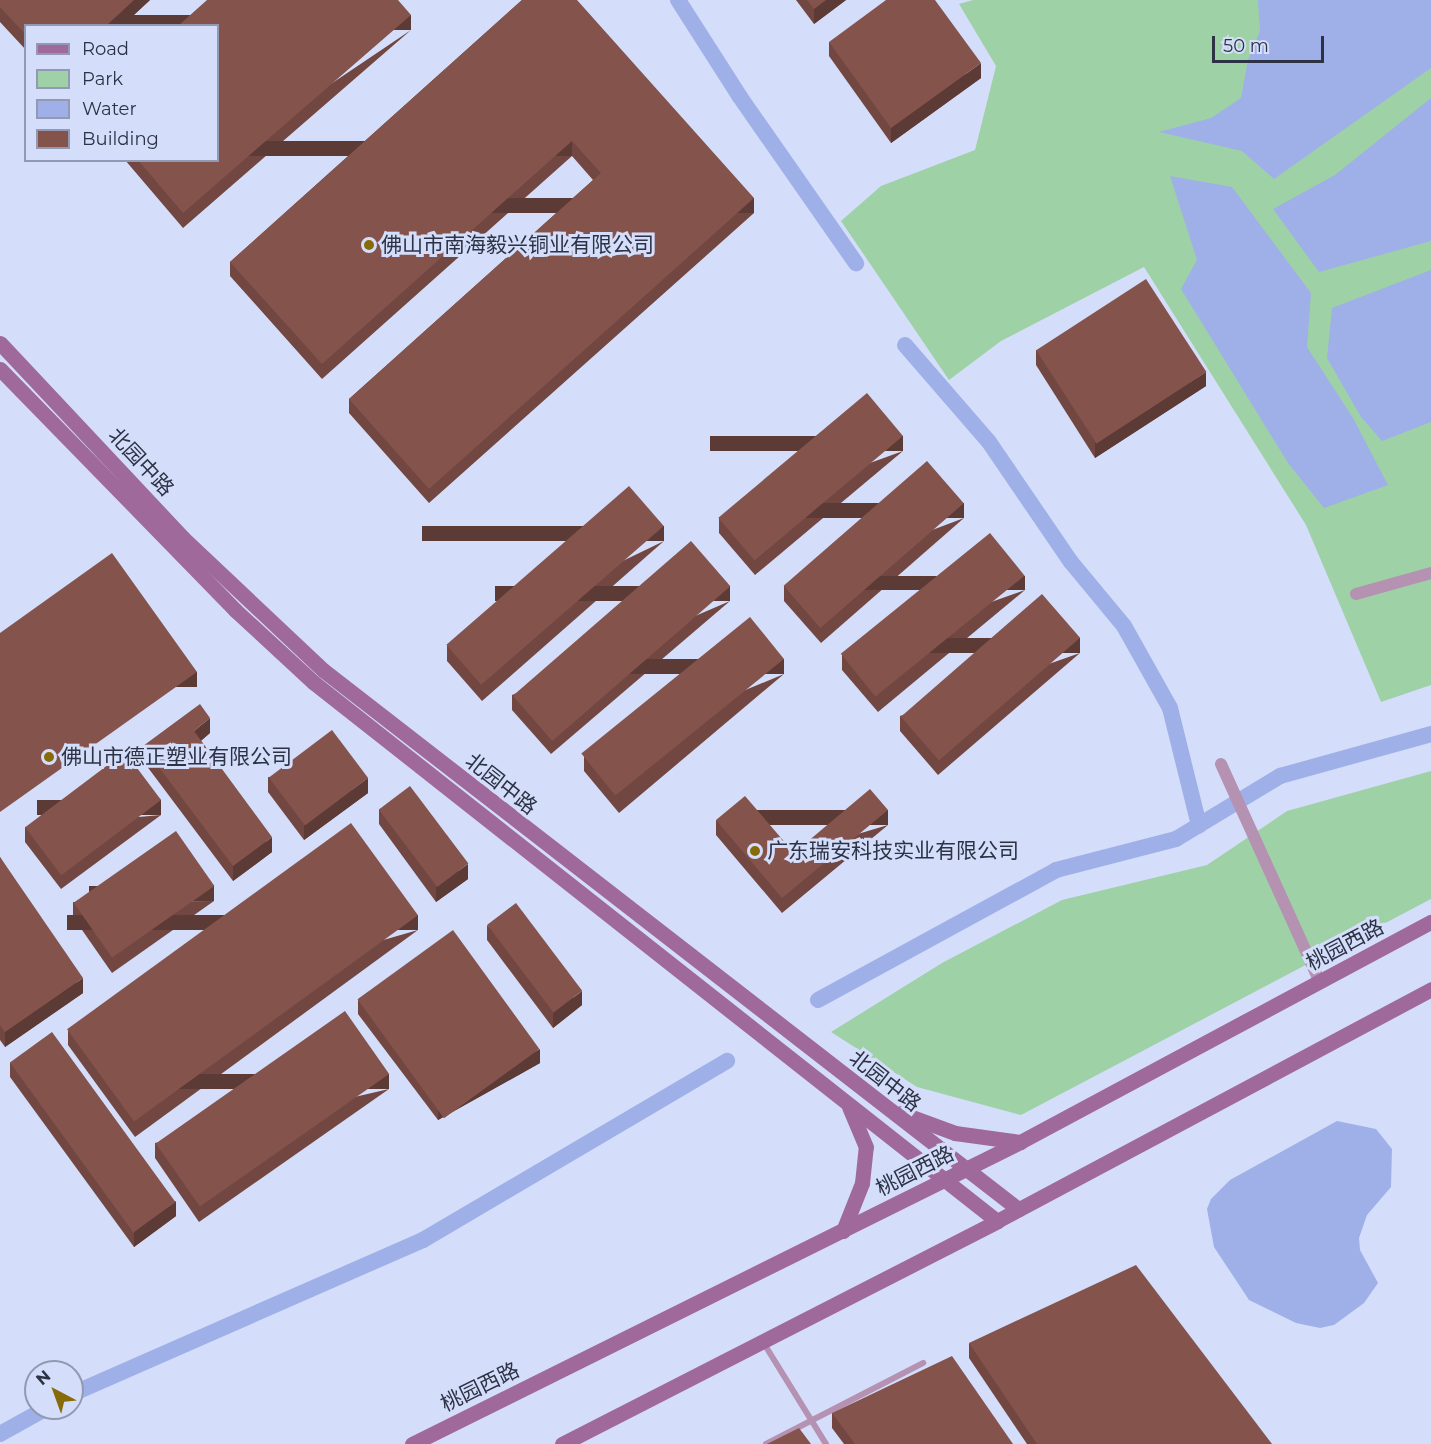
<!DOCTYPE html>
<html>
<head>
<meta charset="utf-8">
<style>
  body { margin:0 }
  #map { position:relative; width:1431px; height:1444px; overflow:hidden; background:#d4defa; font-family:Montserrat,"Noto Sans SC",sans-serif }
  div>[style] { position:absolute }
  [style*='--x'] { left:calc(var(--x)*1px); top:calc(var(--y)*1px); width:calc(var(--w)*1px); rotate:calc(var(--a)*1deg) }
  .green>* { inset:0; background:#9fd1a7 }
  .water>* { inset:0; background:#9eb0e7 }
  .canal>* { height:16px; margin:-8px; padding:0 8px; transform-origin:8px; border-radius:8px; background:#9eb0e7 }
  .lane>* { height:6px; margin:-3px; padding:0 3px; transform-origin:3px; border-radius:3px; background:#b591b2 }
  .street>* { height:12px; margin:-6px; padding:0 6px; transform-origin:6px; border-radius:6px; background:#b591b2 }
  .secondary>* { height:15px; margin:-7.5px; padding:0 7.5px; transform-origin:7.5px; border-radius:7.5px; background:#9f6a9b }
  .wall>* { inset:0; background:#724741 }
  .shaded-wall>* { inset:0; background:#5c3a35; transform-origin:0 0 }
  .building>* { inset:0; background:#84534c; transform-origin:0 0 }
  .dots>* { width:16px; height:16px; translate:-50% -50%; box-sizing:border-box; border:3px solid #d4defa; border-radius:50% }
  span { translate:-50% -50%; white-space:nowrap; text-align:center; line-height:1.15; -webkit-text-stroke:6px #d4defa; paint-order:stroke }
  .poi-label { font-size:21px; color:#2d3345 }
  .left { translate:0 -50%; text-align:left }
  .street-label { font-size:21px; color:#2d3345 }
  .legend { position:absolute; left:24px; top:24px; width:195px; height:138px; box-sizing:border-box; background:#d4defa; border:2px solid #919ab2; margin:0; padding:8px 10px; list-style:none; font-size:18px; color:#2d3345 }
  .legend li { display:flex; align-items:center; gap:12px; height:30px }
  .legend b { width:30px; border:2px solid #919ab2 }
  .north { position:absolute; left:24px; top:1360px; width:60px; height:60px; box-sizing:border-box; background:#d4defa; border:2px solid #919ab2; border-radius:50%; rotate:319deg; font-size:16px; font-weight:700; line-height:24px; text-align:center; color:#2d3345 }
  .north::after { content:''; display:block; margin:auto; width:21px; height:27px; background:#886b09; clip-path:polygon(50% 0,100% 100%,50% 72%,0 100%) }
  .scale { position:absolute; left:1212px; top:36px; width:112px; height:27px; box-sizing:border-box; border:3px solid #2d3345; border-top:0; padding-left:8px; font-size:18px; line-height:21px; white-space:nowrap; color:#2d3345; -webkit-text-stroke:4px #d4defa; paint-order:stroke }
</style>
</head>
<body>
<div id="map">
  <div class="green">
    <div style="clip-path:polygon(973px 0,1431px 0,1431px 685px,1381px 702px,1306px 525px,1144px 267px,1001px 341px,949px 380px,841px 221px,881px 186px,975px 150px,996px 66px,959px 4px)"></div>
    <div style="clip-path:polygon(1431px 771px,1431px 899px,1021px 1115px,917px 1087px,831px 1032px,942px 963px,1062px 900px,1207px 865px,1287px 811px)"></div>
  </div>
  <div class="water">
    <div style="clip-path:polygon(1258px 0,1431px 0,1431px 68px,1274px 179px,1242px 151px,1159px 132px,1211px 118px,1241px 98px,1248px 60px,1260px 31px)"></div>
    <div style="clip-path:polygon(1431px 98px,1431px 241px,1319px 272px,1273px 209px,1335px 175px)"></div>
    <div style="clip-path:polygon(1170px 176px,1232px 187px,1311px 293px,1307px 347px,1353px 418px,1388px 485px,1324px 508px,1288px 463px,1181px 289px,1197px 260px)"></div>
    <div style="clip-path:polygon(1431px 270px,1431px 422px,1382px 441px,1361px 417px,1327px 358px,1332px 308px)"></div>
    <div style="clip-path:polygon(1337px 1121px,1376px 1129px,1392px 1149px,1391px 1187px,1367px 1215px,1359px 1238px,1360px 1250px,1378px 1283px,1364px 1303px,1334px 1325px,1320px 1328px,1296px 1323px,1249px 1300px,1214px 1247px,1207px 1209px,1211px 1199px,1230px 1180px)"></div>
  </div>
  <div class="canal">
    <div style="--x:678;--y:0;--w:115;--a:57.4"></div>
    <div style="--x:740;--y:97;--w:203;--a:55.1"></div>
    <div style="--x:905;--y:345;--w:128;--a:49.1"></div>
    <div style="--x:989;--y:442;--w:145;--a:55.7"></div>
    <div style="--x:1071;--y:562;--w:83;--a:50.4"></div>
    <div style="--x:1124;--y:626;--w:94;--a:60.7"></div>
    <div style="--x:1170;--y:708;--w:121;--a:76.1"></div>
    <div style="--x:818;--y:1000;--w:271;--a:-28.6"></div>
    <div style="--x:1056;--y:870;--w:124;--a:-14.5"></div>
    <div style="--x:1176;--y:839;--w:122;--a:-31.2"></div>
    <div style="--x:1280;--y:776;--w:157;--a:-15.5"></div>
    <div style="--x:72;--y:1394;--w:383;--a:-23.7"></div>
    <div style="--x:423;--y:1240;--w:353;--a:-30.5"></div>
    <div style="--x:0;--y:1434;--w:54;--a:-29"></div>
  </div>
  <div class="lane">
    <div style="--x:763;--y:1342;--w:120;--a:58.3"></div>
    <div style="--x:766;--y:1444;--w:177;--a:-27.3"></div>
  </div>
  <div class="street">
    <div style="--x:1356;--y:594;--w:78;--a:-15.6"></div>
    <div style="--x:1221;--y:764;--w:239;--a:65.6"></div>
  </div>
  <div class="secondary">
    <div style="--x:0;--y:343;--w:267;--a:46.8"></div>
    <div style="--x:183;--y:538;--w:192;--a:43.3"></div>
    <div style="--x:323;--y:670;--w:880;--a:37.79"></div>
    <div style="--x:0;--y:369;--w:337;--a:45.7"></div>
    <div style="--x:235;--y:610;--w:106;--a:42.7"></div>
    <div style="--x:313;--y:682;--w:871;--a:38.24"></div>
    <div style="--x:901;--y:1113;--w:58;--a:20.3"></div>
    <div style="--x:955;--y:1133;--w:66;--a:7.9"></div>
    <div style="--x:843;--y:1231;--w:52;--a:-68.4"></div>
    <div style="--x:862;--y:1183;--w:36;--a:-84"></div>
    <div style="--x:866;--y:1147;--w:43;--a:-113"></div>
    <div style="--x:412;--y:1444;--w:679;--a:-26.41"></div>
    <div style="--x:1020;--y:1142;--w:466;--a:-28.2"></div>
    <div style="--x:562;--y:1444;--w:489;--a:-27.1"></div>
    <div style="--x:997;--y:1221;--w:492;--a:-28.1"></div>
  </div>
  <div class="wall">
    <div style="clip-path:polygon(0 0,150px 0,122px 26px,26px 26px,26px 50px,0 22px)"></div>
    <div style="clip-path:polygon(522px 0,754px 213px,429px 503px,349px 413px,349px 399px,593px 180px,572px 156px,322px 379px,230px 276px,230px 262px)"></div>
    <div style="clip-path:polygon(796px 0,846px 0,814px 24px)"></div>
    <div style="clip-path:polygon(411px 30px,183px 228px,125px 160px,218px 160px)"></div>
    <div style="clip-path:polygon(829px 42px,981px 78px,891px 143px,829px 56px)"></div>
    <div style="clip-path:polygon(1036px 350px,1206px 386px,1095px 458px,1036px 365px)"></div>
    <div style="clip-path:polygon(903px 451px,755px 575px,719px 533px,719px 518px)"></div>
    <div style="clip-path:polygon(964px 518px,821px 643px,784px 601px,784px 586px)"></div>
    <div style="clip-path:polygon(664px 541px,482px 701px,447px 661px,447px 646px)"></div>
    <div style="clip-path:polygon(1025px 590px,878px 712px,842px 670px,842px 655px)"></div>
    <div style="clip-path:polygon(730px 601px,551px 754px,512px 710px,512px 695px)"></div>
    <div style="clip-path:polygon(1080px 653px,938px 775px,900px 731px,900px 716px)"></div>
    <div style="clip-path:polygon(784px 674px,619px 813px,584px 771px,584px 757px)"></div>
    <div style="clip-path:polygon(210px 733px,201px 741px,272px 852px,233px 881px,143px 761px,143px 746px)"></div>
    <div style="clip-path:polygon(268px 777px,368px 793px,304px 840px,268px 792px)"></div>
    <div style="clip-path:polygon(379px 809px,468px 879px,436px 902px,379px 824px)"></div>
    <div style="clip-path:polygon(161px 815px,61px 889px,25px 842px,25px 827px)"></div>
    <div style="clip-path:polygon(716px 820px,794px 853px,888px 825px,782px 913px,716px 835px)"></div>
    <div style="clip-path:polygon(0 857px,83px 993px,5px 1047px,0 1040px)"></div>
    <div style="clip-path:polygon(214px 901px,112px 973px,73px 917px,73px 902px)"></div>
    <div style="clip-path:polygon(487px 925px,582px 1005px,553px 1028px,487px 940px)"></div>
    <div style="clip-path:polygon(418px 930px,135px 1137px,68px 1045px,68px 1031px)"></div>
    <div style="clip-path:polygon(358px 1000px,540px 1063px,438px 1120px,358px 1014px)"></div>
    <div style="clip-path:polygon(10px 1062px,176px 1216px,134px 1247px,10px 1077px)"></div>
    <div style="clip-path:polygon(389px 1089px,199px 1222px,155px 1158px,155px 1143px)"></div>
    <div style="clip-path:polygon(969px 1343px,1272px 1444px,1027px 1444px,969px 1358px)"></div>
    <div style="clip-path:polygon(832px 1413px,1013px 1444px,844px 1444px,832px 1428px)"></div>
  </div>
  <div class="shaded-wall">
    <div style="clip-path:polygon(134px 0,150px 0,122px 26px,106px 26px)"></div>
    <div style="clip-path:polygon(826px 0,846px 0,814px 24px,814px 9px)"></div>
    <div style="left:411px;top:15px;width:15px;height:302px;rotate:90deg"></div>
    <div style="clip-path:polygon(981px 63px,981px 78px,891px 143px,891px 128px)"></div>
    <div style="left:572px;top:141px;width:15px;height:335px;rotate:90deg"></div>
    <div style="left:754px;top:198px;width:15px;height:436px;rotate:90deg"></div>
    <div style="clip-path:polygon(1206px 372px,1206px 386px,1095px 458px,1095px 443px)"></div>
    <div style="left:903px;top:436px;width:15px;height:193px;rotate:90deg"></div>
    <div style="left:964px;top:503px;width:15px;height:190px;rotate:90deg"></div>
    <div style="left:664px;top:526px;width:15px;height:242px;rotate:90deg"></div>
    <div style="left:1025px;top:576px;width:14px;height:191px;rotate:90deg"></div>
    <div style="left:730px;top:586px;width:15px;height:235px;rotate:90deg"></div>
    <div style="left:1080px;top:638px;width:15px;height:187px;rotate:90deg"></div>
    <div style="left:784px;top:659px;width:15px;height:216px;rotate:90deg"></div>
    <div style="left:197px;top:672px;width:15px;height:242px;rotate:90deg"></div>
    <div style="clip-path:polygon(210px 718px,210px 733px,194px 746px,194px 731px)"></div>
    <div style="clip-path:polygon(368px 778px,368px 793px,304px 840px,304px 825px)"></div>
    <div style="left:161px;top:800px;width:15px;height:124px;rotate:90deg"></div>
    <div style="left:888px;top:810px;width:15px;height:138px;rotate:90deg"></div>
    <div style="clip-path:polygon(272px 837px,272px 852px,233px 881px,233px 866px)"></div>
    <div style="clip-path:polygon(468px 864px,468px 879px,436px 902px,436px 887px)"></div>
    <div style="left:214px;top:886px;width:15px;height:125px;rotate:90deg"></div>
    <div style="left:418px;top:915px;width:15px;height:351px;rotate:90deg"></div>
    <div style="clip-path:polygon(83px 978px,83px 993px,5px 1047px,5px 1032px)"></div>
    <div style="clip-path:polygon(582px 991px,582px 1005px,553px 1028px,553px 1013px)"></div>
    <div style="clip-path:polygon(540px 1049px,540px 1063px,438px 1120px,438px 1105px)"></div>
    <div style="left:389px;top:1074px;width:15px;height:232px;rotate:90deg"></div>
    <div style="clip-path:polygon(176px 1201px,176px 1216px,134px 1247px,134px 1232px)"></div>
  </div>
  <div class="building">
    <div style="clip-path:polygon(0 0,134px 0,106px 26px,26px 26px,26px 35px,0 7px)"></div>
    <div style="clip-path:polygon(207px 0,398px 0,411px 15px,183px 213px,138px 160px,218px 160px,218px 26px,178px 26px)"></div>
    <div style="clip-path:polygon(522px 0,577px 0,754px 198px,429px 489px,349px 399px,601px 173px,572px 141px,322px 364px,230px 262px)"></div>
    <div style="clip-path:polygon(807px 0,826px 0,814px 9px)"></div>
    <div style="clip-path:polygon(886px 0,935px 0,981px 63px,891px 128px,829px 42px)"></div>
    <div style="left:1146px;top:279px;width:111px;height:131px;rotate:57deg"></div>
    <div style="left:867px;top:393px;width:56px;height:194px;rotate:50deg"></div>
    <div style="left:927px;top:461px;width:56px;height:190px;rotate:49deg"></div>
    <div style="left:629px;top:486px;width:53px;height:242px;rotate:49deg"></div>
    <div style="left:990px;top:533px;width:55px;height:192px;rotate:51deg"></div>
    <div style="left:691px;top:541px;width:60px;height:236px;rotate:49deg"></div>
    <div style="clip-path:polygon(112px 553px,197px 672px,0 812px,0 633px)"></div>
    <div style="left:1042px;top:594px;width:58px;height:187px;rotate:49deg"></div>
    <div style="left:750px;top:617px;width:54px;height:217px;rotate:51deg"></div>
    <div style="clip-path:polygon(200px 704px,210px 718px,194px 731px,272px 837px,233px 866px,143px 746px)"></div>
    <div style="left:332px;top:730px;width:60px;height:79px;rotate:53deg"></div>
    <div style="left:125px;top:752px;width:60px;height:125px;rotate:53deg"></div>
    <div style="left:410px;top:786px;width:97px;height:39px;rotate:53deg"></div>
    <div style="clip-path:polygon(870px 789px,888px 810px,782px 898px,716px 820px,745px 796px,794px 853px)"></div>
    <div style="left:351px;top:823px;width:114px;height:351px;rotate:54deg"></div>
    <div style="left:176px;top:831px;width:67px;height:125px;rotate:55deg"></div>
    <div style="clip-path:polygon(0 857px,83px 978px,5px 1032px,0 1025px)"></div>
    <div style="left:516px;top:903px;width:110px;height:36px;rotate:53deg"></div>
    <div style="left:453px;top:930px;width:147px;height:118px;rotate:54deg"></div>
    <div style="left:345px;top:1011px;width:77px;height:231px;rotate:55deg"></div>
    <div style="left:52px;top:1032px;width:210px;height:52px;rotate:54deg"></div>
    <div style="clip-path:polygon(1136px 1265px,1272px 1444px,1037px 1444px,969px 1343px)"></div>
    <div style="clip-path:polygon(952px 1356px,1013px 1444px,855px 1444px,832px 1413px)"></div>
    <div style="clip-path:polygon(799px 1428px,811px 1444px,767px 1444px)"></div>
  </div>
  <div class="dots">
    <div style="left:369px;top:245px;background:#886b09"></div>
    <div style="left:49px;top:757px;background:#886b09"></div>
    <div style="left:755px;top:851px;background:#886b09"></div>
  </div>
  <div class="poi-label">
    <span class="left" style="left:381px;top:245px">佛山市南海毅兴铜业有限公司</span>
    <span class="left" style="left:61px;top:757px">佛山市德正塑业有限公司</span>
    <span class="left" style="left:767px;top:851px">广东瑞安科技实业有限公司</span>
  </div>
  <div class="street-label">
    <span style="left:141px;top:462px;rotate:47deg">北园中路</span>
    <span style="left:501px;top:784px;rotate:38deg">北园中路</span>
    <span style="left:1345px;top:945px;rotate:-28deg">桃园西路</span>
    <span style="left:885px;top:1081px;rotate:38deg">北园中路</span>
    <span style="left:915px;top:1171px;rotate:-27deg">桃园西路</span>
    <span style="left:480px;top:1387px;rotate:-26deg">桃园西路</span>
  </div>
  <ul class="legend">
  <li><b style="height:8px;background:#9f6a9b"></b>Road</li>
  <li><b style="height:16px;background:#9fd1a7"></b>Park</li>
  <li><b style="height:16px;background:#9eb0e7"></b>Water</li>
  <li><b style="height:16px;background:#84534c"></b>Building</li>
  </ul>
  <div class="north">N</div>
  <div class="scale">50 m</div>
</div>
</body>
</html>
